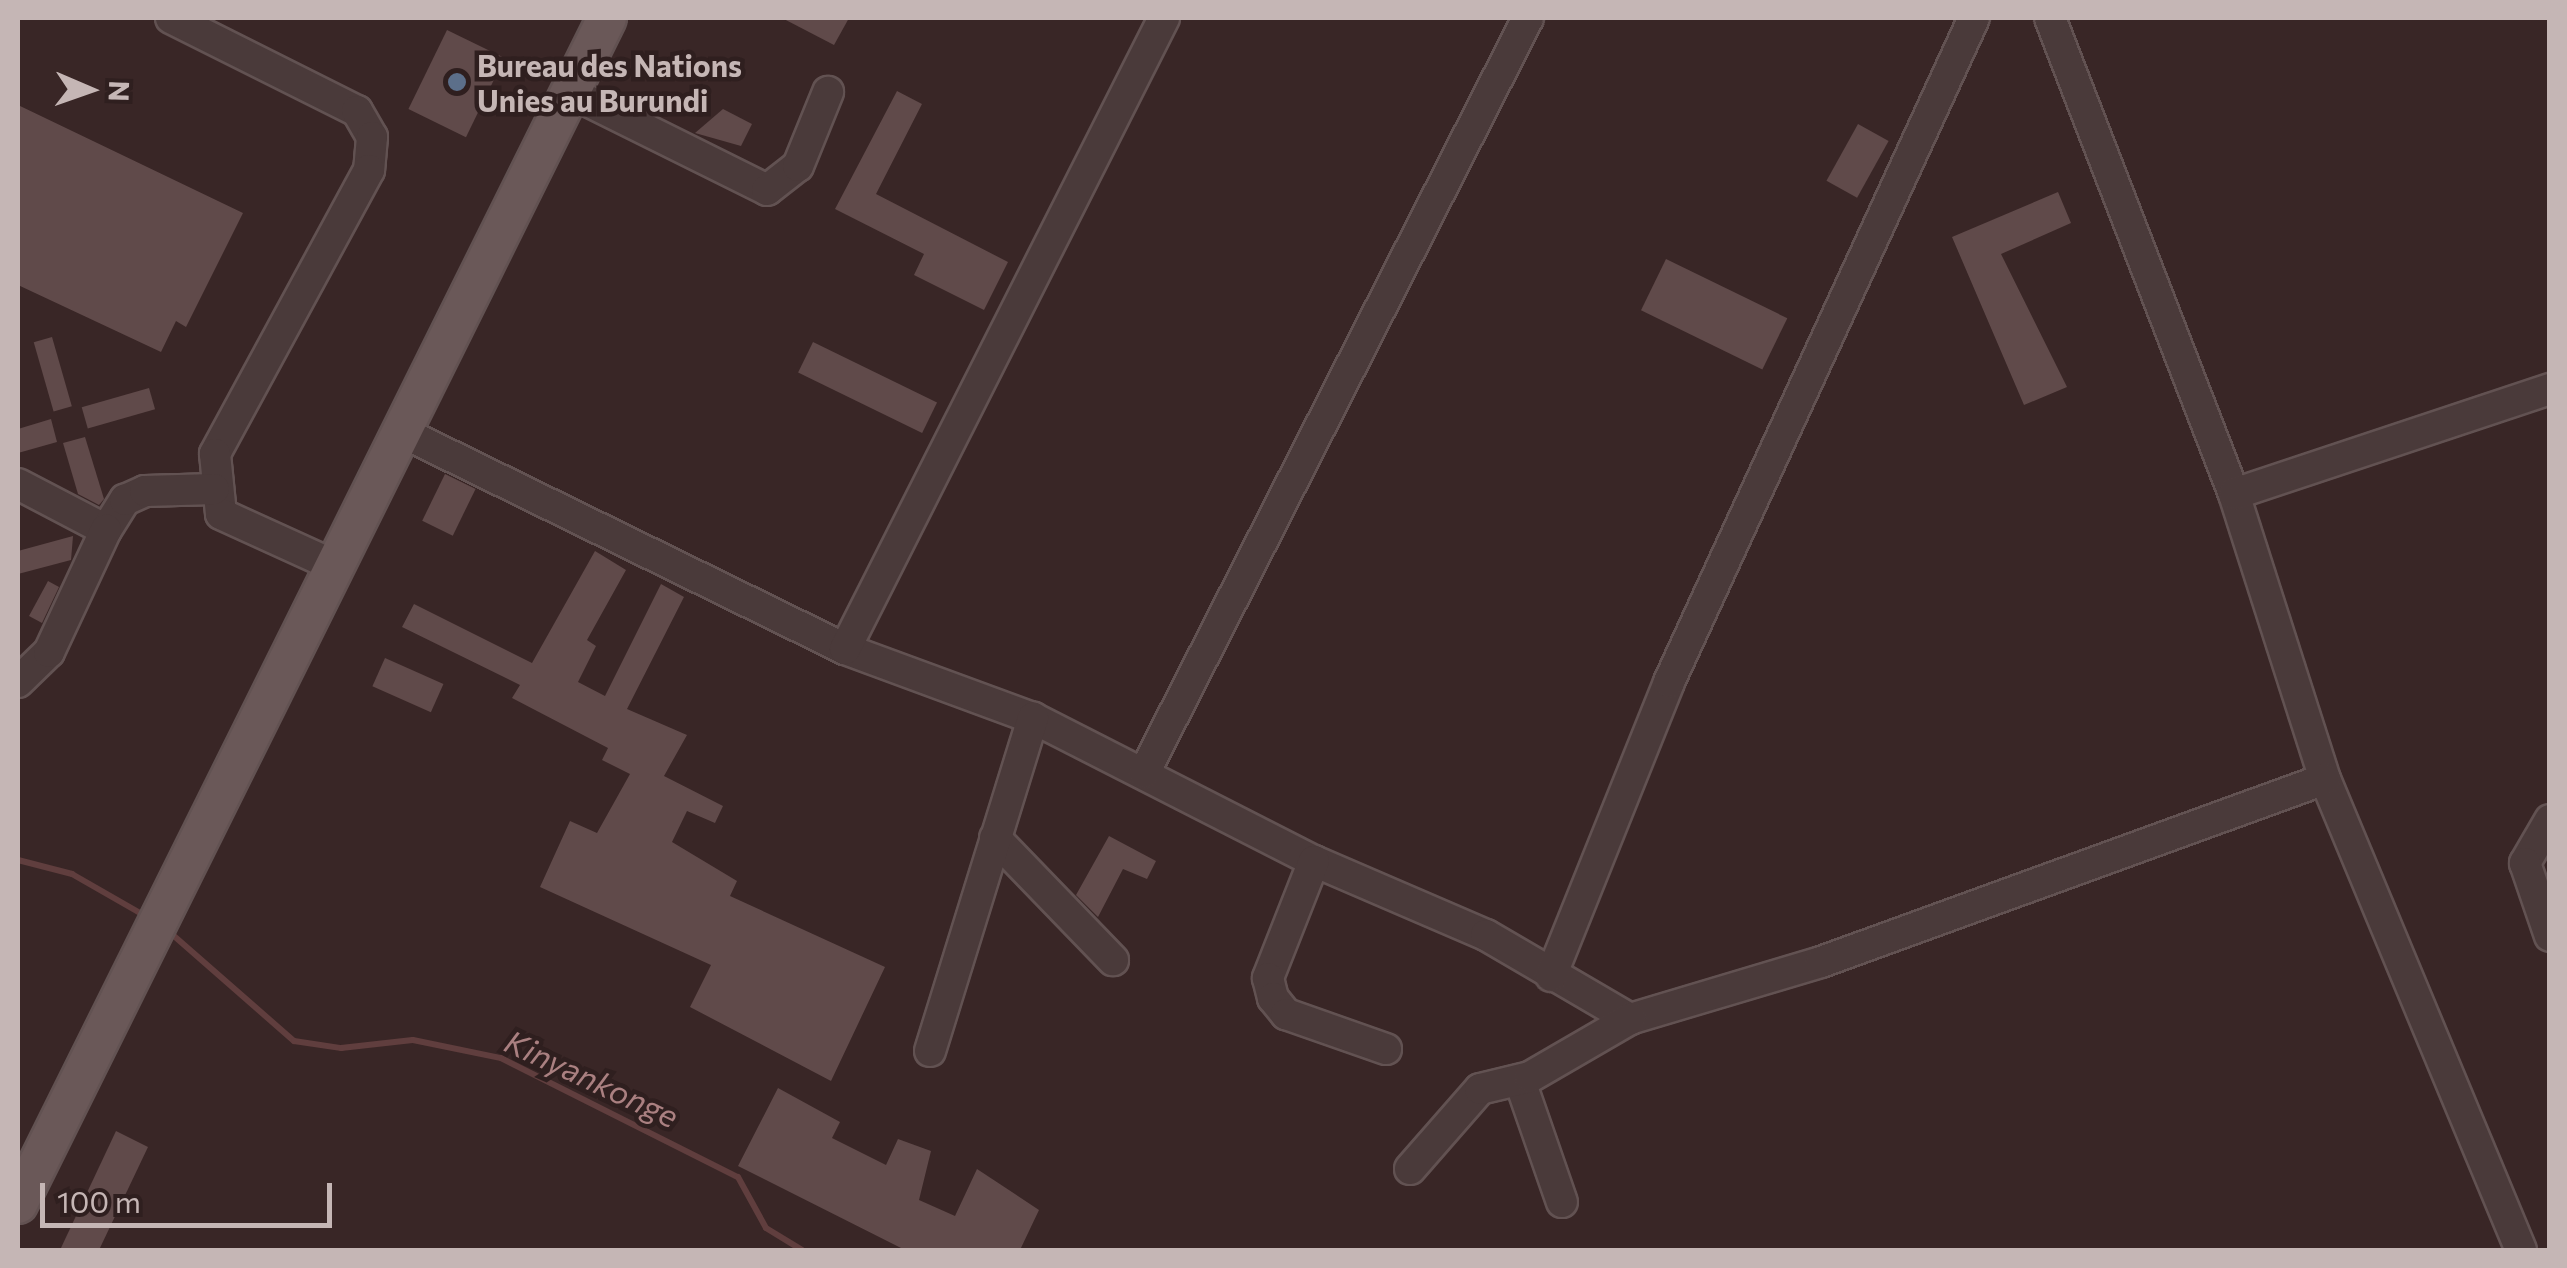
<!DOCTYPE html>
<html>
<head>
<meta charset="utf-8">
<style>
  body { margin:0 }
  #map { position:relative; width:2567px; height:1268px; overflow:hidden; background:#392626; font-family:Commissioner,sans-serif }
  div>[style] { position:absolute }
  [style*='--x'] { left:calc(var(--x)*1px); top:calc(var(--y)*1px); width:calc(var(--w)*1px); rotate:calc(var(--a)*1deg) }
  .stream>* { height:6px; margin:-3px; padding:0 3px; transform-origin:3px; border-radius:3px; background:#603e3e }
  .building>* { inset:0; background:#604a4a; transform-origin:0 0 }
  .roads { filter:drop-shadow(2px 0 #625252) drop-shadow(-2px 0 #625252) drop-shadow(0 2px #625252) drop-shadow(0 -2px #625252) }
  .minor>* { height:30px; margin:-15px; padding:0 15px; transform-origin:15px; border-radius:15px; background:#4a3a3a }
  .major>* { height:38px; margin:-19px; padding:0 19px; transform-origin:19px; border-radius:19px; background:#6a5858 }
  .dots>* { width:28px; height:28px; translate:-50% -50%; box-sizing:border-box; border:5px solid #2f1f1f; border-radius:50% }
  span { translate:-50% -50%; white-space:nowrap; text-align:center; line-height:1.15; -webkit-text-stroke:9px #2f1f1f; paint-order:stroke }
  .poi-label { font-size:30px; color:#c5b6b5; font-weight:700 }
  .left { translate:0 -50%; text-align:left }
  .water-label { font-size:32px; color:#aa8081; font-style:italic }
  .frame { position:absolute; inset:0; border:20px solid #c5b6b5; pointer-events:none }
  .north { position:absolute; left:40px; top:40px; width:100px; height:100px; -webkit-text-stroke:8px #2f1f1f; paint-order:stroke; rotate:92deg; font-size:28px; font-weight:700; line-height:40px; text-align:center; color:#c5b6b5 }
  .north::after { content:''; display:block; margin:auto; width:35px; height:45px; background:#c5b6b5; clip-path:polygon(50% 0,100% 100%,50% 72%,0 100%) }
  .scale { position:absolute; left:40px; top:1183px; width:292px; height:45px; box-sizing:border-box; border:5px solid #c5b6b5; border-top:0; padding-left:12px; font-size:30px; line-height:35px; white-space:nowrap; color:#c5b6b5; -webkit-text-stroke:8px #2f1f1f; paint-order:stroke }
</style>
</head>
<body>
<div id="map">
  <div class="stream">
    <div style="--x:18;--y:860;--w:56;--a:14.5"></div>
    <div style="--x:72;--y:874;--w:86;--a:29.8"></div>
    <div style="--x:166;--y:929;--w:170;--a:41.2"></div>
    <div style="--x:294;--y:1041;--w:48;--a:8.5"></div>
    <div style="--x:341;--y:1048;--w:72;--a:-6.3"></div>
    <div style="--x:413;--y:1040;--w:90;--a:11.6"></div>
    <div style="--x:501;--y:1058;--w:265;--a:26.7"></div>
    <div style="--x:738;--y:1177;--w:58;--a:61.2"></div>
    <div style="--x:766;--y:1228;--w:42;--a:31.4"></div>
  </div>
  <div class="building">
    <div style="clip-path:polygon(782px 18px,849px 18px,834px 45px)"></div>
    <div style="left:447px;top:30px;width:64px;height:88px;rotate:26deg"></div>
    <div style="clip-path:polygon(897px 91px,922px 104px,876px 194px,1008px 262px,984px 310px,914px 275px,924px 254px,835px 209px)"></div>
    <div style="clip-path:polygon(18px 105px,243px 213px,186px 327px,176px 321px,161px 352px,18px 285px)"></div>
    <div style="clip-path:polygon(723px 109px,752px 124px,741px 146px,695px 133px)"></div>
    <div style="left:1858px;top:124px;width:35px;height:65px;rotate:29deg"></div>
    <div style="clip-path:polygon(2058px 192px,2071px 223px,2001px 254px,2067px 387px,2024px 405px,1952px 237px)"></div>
    <div style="left:1666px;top:259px;width:135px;height:57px;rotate:26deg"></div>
    <div style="left:52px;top:337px;width:72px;height:19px;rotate:74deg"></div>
    <div style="left:813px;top:342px;width:138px;height:34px;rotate:26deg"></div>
    <div style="left:149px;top:388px;width:22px;height:70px;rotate:74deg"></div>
    <div style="clip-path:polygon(51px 419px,57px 442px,18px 453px,18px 429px)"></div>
    <div style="clip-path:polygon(85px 437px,104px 499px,99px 505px,78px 494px,63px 443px)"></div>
    <div style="left:445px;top:474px;width:34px;height:52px;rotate:26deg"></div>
    <div style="clip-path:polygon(73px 536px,71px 560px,18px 574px,18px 551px)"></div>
    <div style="clip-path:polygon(595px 551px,626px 570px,587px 640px,596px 646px,578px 682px,605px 696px,661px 584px,684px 597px,627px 709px,687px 735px,664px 776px,723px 806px,715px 823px,687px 811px,672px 842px,737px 881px,730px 896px,885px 967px,831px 1081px,690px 1007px,711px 965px,540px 887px,570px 821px,597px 833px,630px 774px,602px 760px,608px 748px,512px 698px,520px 685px,402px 627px,414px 604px,532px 663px)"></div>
    <div style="clip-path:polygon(48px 581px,59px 587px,42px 623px,29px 616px)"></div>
    <div style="left:385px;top:658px;width:64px;height:31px;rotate:24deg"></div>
    <div style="clip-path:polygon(1109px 836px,1156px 861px,1147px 879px,1123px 869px,1098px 917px,1076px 895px)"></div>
    <div style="clip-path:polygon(778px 1088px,840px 1122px,832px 1138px,886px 1165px,898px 1139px,931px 1151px,919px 1200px,955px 1216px,977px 1169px,1039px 1210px,1020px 1250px,905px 1250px,738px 1166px)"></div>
    <div style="clip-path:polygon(116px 1131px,148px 1147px,99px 1250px,60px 1250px)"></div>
  </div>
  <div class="roads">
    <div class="minor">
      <div style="--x:171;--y:18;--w:208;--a:26.6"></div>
      <div style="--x:357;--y:111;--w:30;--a:60"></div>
      <div style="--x:372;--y:137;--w:33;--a:95"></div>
      <div style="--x:369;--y:170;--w:323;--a:118.5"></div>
      <div style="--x:215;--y:454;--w:60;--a:84.3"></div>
      <div style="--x:221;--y:514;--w:123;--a:24.5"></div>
      <div style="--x:2050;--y:18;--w:510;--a:68.87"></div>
      <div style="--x:2234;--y:494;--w:299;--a:72.3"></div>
      <div style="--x:2325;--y:779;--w:510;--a:67.41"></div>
      <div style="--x:570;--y:92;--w:220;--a:26.4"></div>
      <div style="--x:767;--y:190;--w:39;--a:-38"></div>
      <div style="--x:798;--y:166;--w:80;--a:-67.9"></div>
      <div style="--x:402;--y:432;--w:493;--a:26.1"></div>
      <div style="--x:845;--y:649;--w:200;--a:20.2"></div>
      <div style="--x:1033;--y:718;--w:315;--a:27"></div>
      <div style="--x:1314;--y:861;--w:187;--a:23.3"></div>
      <div style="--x:1486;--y:935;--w:167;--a:30.3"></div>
      <div style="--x:1630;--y:1019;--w:199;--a:-16.6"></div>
      <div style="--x:1821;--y:962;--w:536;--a:-19.96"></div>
      <div style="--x:18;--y:484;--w:99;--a:27.6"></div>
      <div style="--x:106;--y:530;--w:36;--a:-58"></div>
      <div style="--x:125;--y:500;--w:22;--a:-24"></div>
      <div style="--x:145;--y:491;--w:69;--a:-1.7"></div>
      <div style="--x:2234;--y:494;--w:333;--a:-18.4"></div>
      <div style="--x:845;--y:649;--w:707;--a:-63.18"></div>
      <div style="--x:18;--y:682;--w:43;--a:-44.1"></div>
      <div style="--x:49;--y:652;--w:135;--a:-65"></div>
      <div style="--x:1144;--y:773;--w:847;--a:-63.04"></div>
      <div style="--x:2550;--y:820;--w:50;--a:120.2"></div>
      <div style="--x:2525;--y:863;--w:77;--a:71.1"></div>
      <div style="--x:995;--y:838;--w:170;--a:46"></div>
      <div style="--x:1314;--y:861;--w:126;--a:111.5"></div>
      <div style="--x:1268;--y:978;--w:21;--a:76"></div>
      <div style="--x:1273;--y:998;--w:21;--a:51"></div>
      <div style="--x:1286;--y:1014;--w:106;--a:19.3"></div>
      <div style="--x:1551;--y:976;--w:317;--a:-68.1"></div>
      <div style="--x:1669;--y:682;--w:731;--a:-65.33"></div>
      <div style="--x:930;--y:1051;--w:349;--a:-72.8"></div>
      <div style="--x:1520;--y:1081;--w:128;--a:70.9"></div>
      <div style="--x:1410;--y:1169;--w:106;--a:-48.8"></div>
      <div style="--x:1480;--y:1089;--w:51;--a:-13.5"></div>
      <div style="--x:1530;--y:1077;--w:116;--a:-30.1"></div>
    </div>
    <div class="major">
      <div style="--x:18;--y:1204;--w:1324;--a:-63.59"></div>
    </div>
  </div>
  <div class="dots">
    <div style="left:457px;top:82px;background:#5c6f8a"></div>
  </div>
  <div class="poi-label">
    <span class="left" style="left:477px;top:82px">Bureau des Nations<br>Unies au Burundi</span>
  </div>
  <div class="water-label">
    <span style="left:592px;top:1078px;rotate:25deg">Kinyankonge</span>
  </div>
  <div class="frame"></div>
  <div class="north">N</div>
  <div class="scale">100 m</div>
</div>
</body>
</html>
